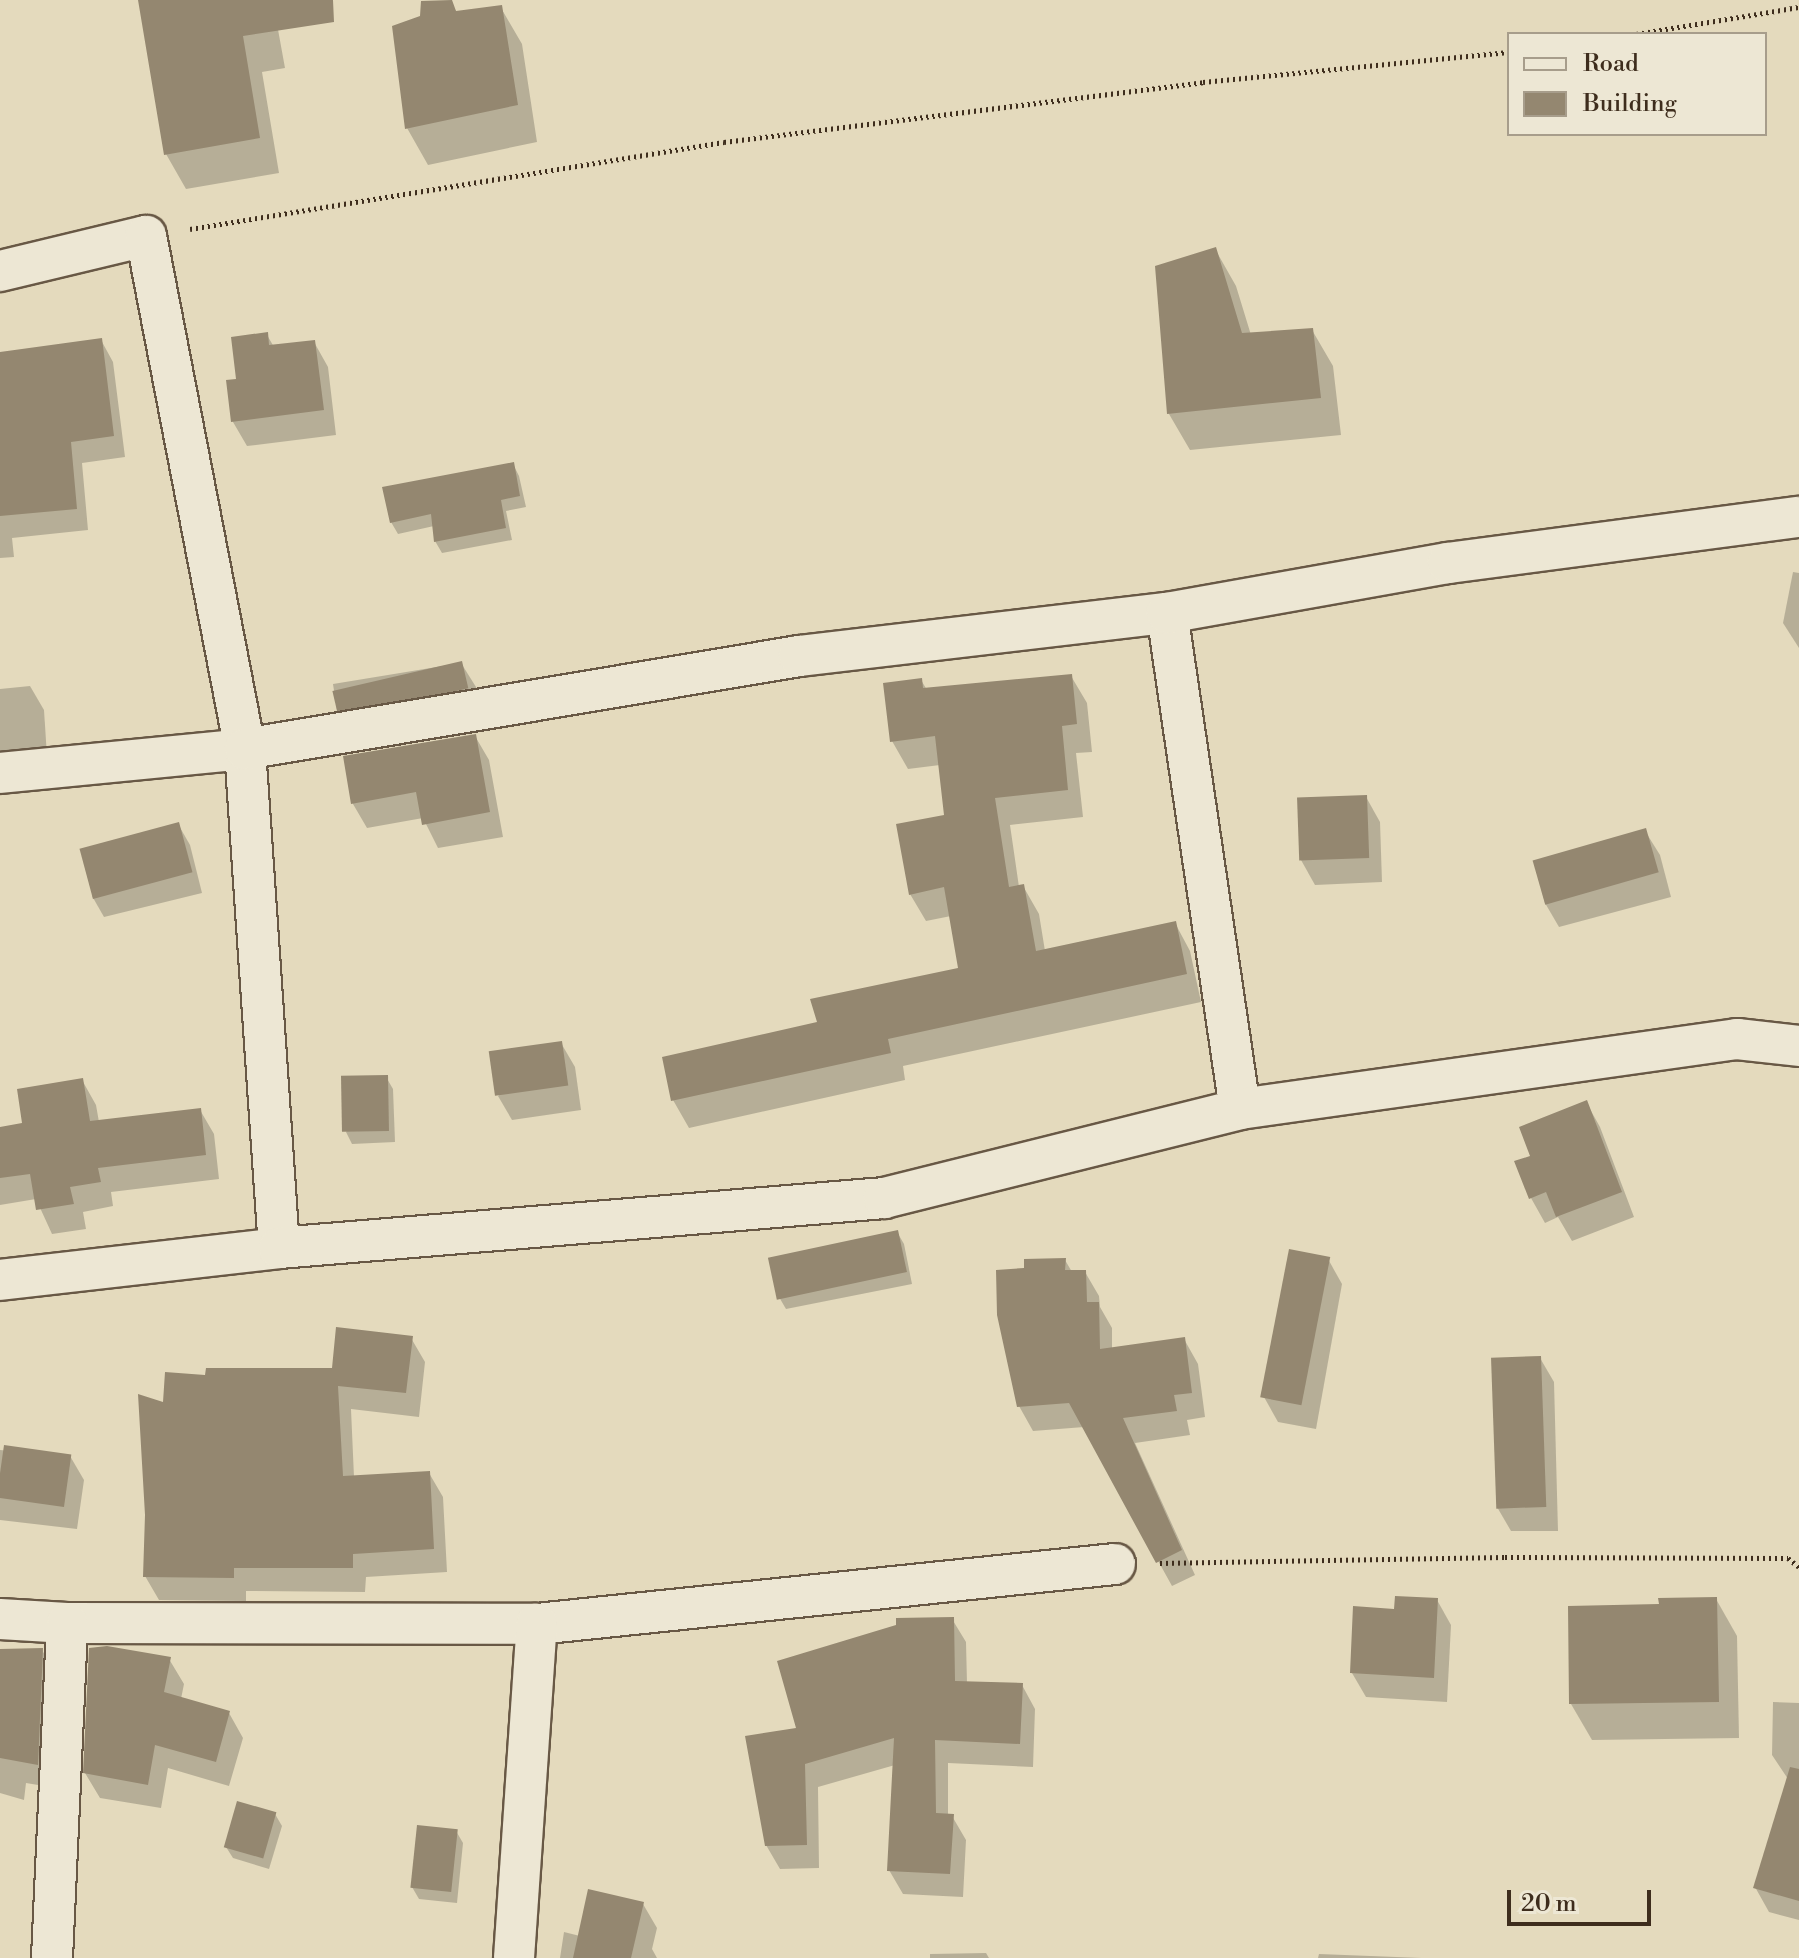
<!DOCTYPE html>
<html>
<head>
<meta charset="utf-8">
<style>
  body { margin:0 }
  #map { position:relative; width:1799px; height:1958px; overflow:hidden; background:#e4dabd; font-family:"Libre Bodoni",serif }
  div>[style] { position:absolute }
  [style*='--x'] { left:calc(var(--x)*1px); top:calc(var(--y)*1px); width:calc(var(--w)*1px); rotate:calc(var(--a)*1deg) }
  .shadow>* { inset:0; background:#0003 }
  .building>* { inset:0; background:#948770; transform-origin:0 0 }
  .path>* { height:5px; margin-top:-2.5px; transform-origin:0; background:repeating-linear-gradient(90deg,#3e2d1d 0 2px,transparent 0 6px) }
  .roads { filter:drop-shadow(2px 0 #685845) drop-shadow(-2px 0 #685845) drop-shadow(0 2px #685845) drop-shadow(0 -2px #685845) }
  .street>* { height:40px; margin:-20px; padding:0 20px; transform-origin:20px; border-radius:20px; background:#ede7d4 }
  span { translate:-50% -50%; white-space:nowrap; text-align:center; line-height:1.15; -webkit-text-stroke:8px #ede7d4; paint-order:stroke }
  .legend { position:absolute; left:1507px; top:32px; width:260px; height:104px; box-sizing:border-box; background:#ede7d4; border:2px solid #a79d8b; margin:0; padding:10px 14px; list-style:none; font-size:24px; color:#3e2d1d }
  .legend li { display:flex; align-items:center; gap:16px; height:40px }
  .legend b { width:40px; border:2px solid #a79d8b }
  .scale { position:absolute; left:1507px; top:1890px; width:144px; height:36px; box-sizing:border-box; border:4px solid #3e2d1d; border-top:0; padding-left:10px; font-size:24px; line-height:28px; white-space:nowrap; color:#3e2d1d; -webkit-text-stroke:6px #ede7d4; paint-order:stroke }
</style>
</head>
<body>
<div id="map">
  <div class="shadow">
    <div style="clip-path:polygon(140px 0,298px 0,273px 2px,285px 68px,262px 72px,279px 173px,186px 189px,166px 154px)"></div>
    <div style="clip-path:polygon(450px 1px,457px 13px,501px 8px,522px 44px,537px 142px,428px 165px,407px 128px,422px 18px)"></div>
    <div style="clip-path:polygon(1215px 249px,1236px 286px,1251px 335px,1312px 330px,1333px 366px,1341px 435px,1190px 450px,1169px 414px,1157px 268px)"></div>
    <div style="clip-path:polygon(267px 335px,274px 347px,314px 342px,328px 367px,336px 435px,247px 446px,233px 422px,228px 382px,238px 380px)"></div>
    <div style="clip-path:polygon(101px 340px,113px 362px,125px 457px,82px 463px,88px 530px,12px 538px,14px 557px,0 558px,0 354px)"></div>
    <div style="clip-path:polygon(513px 464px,519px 476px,526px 507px,506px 511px,512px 540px,442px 553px,435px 541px,434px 526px,398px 534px,391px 522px)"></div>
    <div style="clip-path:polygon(1793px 572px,1799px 573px,1799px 648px,1783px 623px)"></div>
    <div style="clip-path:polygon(461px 663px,476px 687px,480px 713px,352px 734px,337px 710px,333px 684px)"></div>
    <div style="clip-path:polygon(1071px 676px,1087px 703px,1092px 752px,1076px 753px,1083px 817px,1010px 825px,1019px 887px,1023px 886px,1039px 914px,1045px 951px,1175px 923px,1190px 951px,1201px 1002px,903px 1066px,905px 1080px,689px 1128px,673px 1100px,819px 1024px,960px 969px,951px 916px,926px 921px,910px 894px,946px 816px,940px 765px,908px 769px,892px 741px,921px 680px,927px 690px)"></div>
    <div style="clip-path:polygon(30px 686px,44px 710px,47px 756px,0 760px,0 689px)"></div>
    <div style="clip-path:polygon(475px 736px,489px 760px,503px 837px,438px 848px,423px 818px,367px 828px,353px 804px,346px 757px)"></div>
    <div style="clip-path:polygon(1366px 797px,1380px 822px,1382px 882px,1315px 885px,1301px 860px)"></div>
    <div style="clip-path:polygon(178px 824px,190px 845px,202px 893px,104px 917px,92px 896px)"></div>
    <div style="clip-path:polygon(1645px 831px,1660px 855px,1671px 897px,1559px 927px,1545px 903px,1534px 861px)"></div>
    <div style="clip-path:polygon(561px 1043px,575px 1067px,581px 1110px,512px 1120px,498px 1096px)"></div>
    <div style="clip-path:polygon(386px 1077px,393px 1089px,395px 1142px,352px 1144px,346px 1132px)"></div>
    <div style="clip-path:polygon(82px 1080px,96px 1105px,99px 1122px,200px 1110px,214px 1134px,219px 1179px,111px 1192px,113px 1206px,83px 1212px,86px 1229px,52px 1234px,36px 1199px,0 1205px,0 1129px,24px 1125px)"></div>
    <div style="clip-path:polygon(1586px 1102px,1600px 1127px,1634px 1217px,1572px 1241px,1558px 1217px,1545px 1223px,1531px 1198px,1533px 1157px)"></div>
    <div style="clip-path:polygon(897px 1232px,904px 1244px,912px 1284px,786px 1309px,779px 1297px)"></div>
    <div style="clip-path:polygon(1328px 1259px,1342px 1284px,1316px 1429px,1278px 1422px,1264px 1397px)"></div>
    <div style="clip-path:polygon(1065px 1260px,1072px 1272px,1085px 1272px,1099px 1296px,1100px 1307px,1112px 1328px,1112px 1349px,1184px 1339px,1198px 1364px,1205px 1417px,1187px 1420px,1190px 1435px,1135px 1443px,1195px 1575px,1172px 1586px,1084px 1427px,1033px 1431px,1019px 1406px,1026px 1270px)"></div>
    <div style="clip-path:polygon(411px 1338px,425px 1362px,419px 1417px,351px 1409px,354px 1477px,429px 1473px,443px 1497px,447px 1572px,366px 1577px,365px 1592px,246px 1591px,246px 1601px,159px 1600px,145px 1576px,165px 1404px,207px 1377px,333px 1370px)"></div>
    <div style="clip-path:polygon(1540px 1358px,1554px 1382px,1558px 1531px,1511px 1531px,1497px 1507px)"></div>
    <div style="clip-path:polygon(0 1450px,70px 1456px,84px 1480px,77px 1529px,0 1520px)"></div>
    <div style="clip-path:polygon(1716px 1599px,1737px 1636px,1739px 1738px,1592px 1740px,1571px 1704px)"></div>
    <div style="clip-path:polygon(1437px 1600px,1451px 1625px,1447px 1702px,1366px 1697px,1352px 1673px,1396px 1611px)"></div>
    <div style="clip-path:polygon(952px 1619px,966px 1642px,967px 1683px,1022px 1685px,1035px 1709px,1033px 1767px,948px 1763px,948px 1816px,952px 1816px,966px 1840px,963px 1897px,903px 1894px,889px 1870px,895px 1765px,818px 1787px,819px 1868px,780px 1869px,766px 1845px,798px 1729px)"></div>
    <div style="clip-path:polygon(42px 1650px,55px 1673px,50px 1787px,26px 1783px,24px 1800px,0 1793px,0 1651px)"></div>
    <div style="clip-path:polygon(169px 1659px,184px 1684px,181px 1699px,229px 1713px,243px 1738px,229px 1786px,168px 1768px,161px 1808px,100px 1798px,85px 1773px)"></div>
    <div style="clip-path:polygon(1773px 1702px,1799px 1703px,1799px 1920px,1769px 1912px,1755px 1887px,1788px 1779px,1772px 1755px)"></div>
    <div style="clip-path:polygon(275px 1814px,282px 1826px,269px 1869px,233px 1858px,226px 1847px)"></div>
    <div style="clip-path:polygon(456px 1831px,463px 1843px,457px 1903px,419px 1899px,412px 1887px)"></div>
    <div style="clip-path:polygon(643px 1904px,657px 1928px,652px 1949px,657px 1958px,560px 1958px,564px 1932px,580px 1936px)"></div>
    <div style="clip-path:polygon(986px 1953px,989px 1958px,930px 1958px,930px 1954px)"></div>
    <div style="clip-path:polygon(1319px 1954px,1422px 1958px,1318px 1958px)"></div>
  </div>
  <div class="building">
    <div style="clip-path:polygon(138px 0,333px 0,334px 22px,243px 36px,260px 138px,164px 155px)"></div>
    <div style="clip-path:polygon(452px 0,456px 11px,502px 5px,518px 105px,405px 129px,392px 26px,420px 16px,421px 1px)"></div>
    <div style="clip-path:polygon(1216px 247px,1242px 333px,1313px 328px,1321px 398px,1167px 414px,1155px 266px)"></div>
    <div style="clip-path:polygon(268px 332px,269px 345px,315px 340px,324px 410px,231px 422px,226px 380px,236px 379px,231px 337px)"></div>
    <div style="clip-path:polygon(102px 338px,114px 436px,71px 442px,77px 509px,0 516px,0 352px)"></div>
    <div style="clip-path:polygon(514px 462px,520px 496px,501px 500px,506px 528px,434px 542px,431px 514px,390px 523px,382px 487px)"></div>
    <div style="left:462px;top:661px;width:28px;height:133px;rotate:77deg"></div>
    <div style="clip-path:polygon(1072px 674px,1077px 724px,1062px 726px,1068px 790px,995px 798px,1009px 887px,1024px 884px,1036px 951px,1176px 921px,1187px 974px,888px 1039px,891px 1053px,671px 1101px,662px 1057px,817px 1022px,810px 999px,958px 968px,944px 887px,909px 895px,896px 824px,944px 815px,935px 736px,890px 742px,883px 683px,922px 678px,923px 688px)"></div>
    <div style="clip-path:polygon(476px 734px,490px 812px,422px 825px,416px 792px,351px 804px,343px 756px)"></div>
    <div style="left:1367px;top:795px;width:63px;height:70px;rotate:88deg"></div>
    <div style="left:179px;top:822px;width:52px;height:103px;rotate:75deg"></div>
    <div style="left:1646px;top:828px;width:46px;height:118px;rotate:74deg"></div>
    <div style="left:562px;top:1041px;width:45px;height:74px;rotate:82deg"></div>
    <div style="left:388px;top:1075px;width:56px;height:47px;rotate:89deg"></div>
    <div style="clip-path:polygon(83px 1078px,90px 1121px,201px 1108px,206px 1155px,98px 1168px,101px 1182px,70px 1187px,74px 1204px,36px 1210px,30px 1174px,0 1178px,0 1127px,22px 1123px,17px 1089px)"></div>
    <div style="clip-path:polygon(1587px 1100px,1622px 1192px,1556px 1217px,1546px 1192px,1529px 1199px,1514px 1161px,1530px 1156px,1519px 1127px)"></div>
    <div style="left:898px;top:1230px;width:43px;height:133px;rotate:78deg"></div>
    <div style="left:1289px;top:1249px;width:42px;height:151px;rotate:11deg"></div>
    <div style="clip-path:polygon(1066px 1258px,1065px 1270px,1086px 1270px,1087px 1302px,1099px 1302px,1100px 1349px,1185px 1337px,1192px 1393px,1174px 1395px,1177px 1411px,1123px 1418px,1182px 1550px,1156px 1563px,1069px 1403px,1017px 1407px,997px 1315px,996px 1270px,1024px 1268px,1024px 1259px)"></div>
    <div style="clip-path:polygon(336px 1327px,413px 1336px,406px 1393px,338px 1386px,343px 1476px,430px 1471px,434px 1549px,353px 1554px,353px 1568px,234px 1568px,234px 1578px,143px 1577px,145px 1515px,138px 1394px,163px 1402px,165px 1372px,205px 1375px,206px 1368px,332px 1368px)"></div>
    <div style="left:1541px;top:1356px;width:151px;height:50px;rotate:88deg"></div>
    <div style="left:4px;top:1445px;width:68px;height:53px;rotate:8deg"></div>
    <div style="clip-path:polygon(1395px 1596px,1438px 1598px,1434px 1678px,1350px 1673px,1353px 1606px,1394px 1609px)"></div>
    <div style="clip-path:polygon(1717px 1597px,1719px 1702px,1569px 1704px,1568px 1606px,1659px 1604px,1658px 1598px)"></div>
    <div style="clip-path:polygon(954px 1617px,955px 1681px,1023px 1683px,1020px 1744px,935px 1740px,936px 1813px,954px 1814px,950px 1874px,887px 1871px,894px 1738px,805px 1764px,807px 1845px,765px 1846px,745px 1736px,796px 1728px,777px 1661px,896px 1625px,896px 1618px)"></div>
    <div style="clip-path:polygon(107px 1646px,171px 1657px,164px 1692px,230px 1711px,216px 1762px,155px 1745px,148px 1785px,83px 1773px,89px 1648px)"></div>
    <div style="clip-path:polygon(43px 1648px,38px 1765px,0 1758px,0 1649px)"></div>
    <div style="clip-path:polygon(1790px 1767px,1799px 1769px,1799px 1901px,1753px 1888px)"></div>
    <div style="left:237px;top:1801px;width:41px;height:48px;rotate:16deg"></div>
    <div style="left:417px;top:1825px;width:41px;height:63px;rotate:6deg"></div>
    <div style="clip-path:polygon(588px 1889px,644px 1902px,631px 1958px,573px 1958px)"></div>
  </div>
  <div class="path">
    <div style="--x:1636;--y:34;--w:165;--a:-9.4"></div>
    <div style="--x:190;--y:229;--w:541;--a:-9.25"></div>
    <div style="--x:724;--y:142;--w:483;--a:-7.1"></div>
    <div style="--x:1203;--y:82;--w:307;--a:-5.6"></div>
    <div style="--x:1160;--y:1563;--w:345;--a:-1"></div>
    <div style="--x:1505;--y:1557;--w:283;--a:0.2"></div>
    <div style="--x:1788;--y:1558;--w:14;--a:39"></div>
  </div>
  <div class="roads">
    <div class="street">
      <div style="--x:0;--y:271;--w:150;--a:-13.5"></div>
      <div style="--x:146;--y:236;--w:522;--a:79.08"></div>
      <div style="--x:245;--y:749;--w:500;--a:86.1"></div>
      <div style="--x:1167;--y:613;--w:501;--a:81.63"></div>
      <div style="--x:0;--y:773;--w:246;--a:-5.6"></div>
      <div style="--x:245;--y:749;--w:562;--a:-9.53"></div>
      <div style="--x:799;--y:656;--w:371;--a:-6.7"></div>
      <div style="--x:1167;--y:613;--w:285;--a:-10.1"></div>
      <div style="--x:1448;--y:563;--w:354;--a:-7.5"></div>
      <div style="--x:0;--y:1280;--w:281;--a:-6.5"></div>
      <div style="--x:279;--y:1248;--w:607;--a:-4.72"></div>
      <div style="--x:884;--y:1198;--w:367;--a:-14"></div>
      <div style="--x:1240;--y:1109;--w:502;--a:-8.02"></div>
      <div style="--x:1737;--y:1039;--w:62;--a:6.4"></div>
      <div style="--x:0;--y:1619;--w:67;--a:3.4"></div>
      <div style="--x:67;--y:1623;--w:470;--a:0.1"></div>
      <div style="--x:537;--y:1624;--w:581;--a:-5.93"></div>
      <div style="--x:52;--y:1958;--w:335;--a:-87.4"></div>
      <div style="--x:514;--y:1958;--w:335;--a:-86.1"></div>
    </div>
  </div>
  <ul class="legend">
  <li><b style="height:10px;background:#ede7d4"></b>Road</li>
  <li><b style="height:22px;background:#948770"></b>Building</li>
  </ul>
  <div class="scale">20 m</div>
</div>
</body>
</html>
